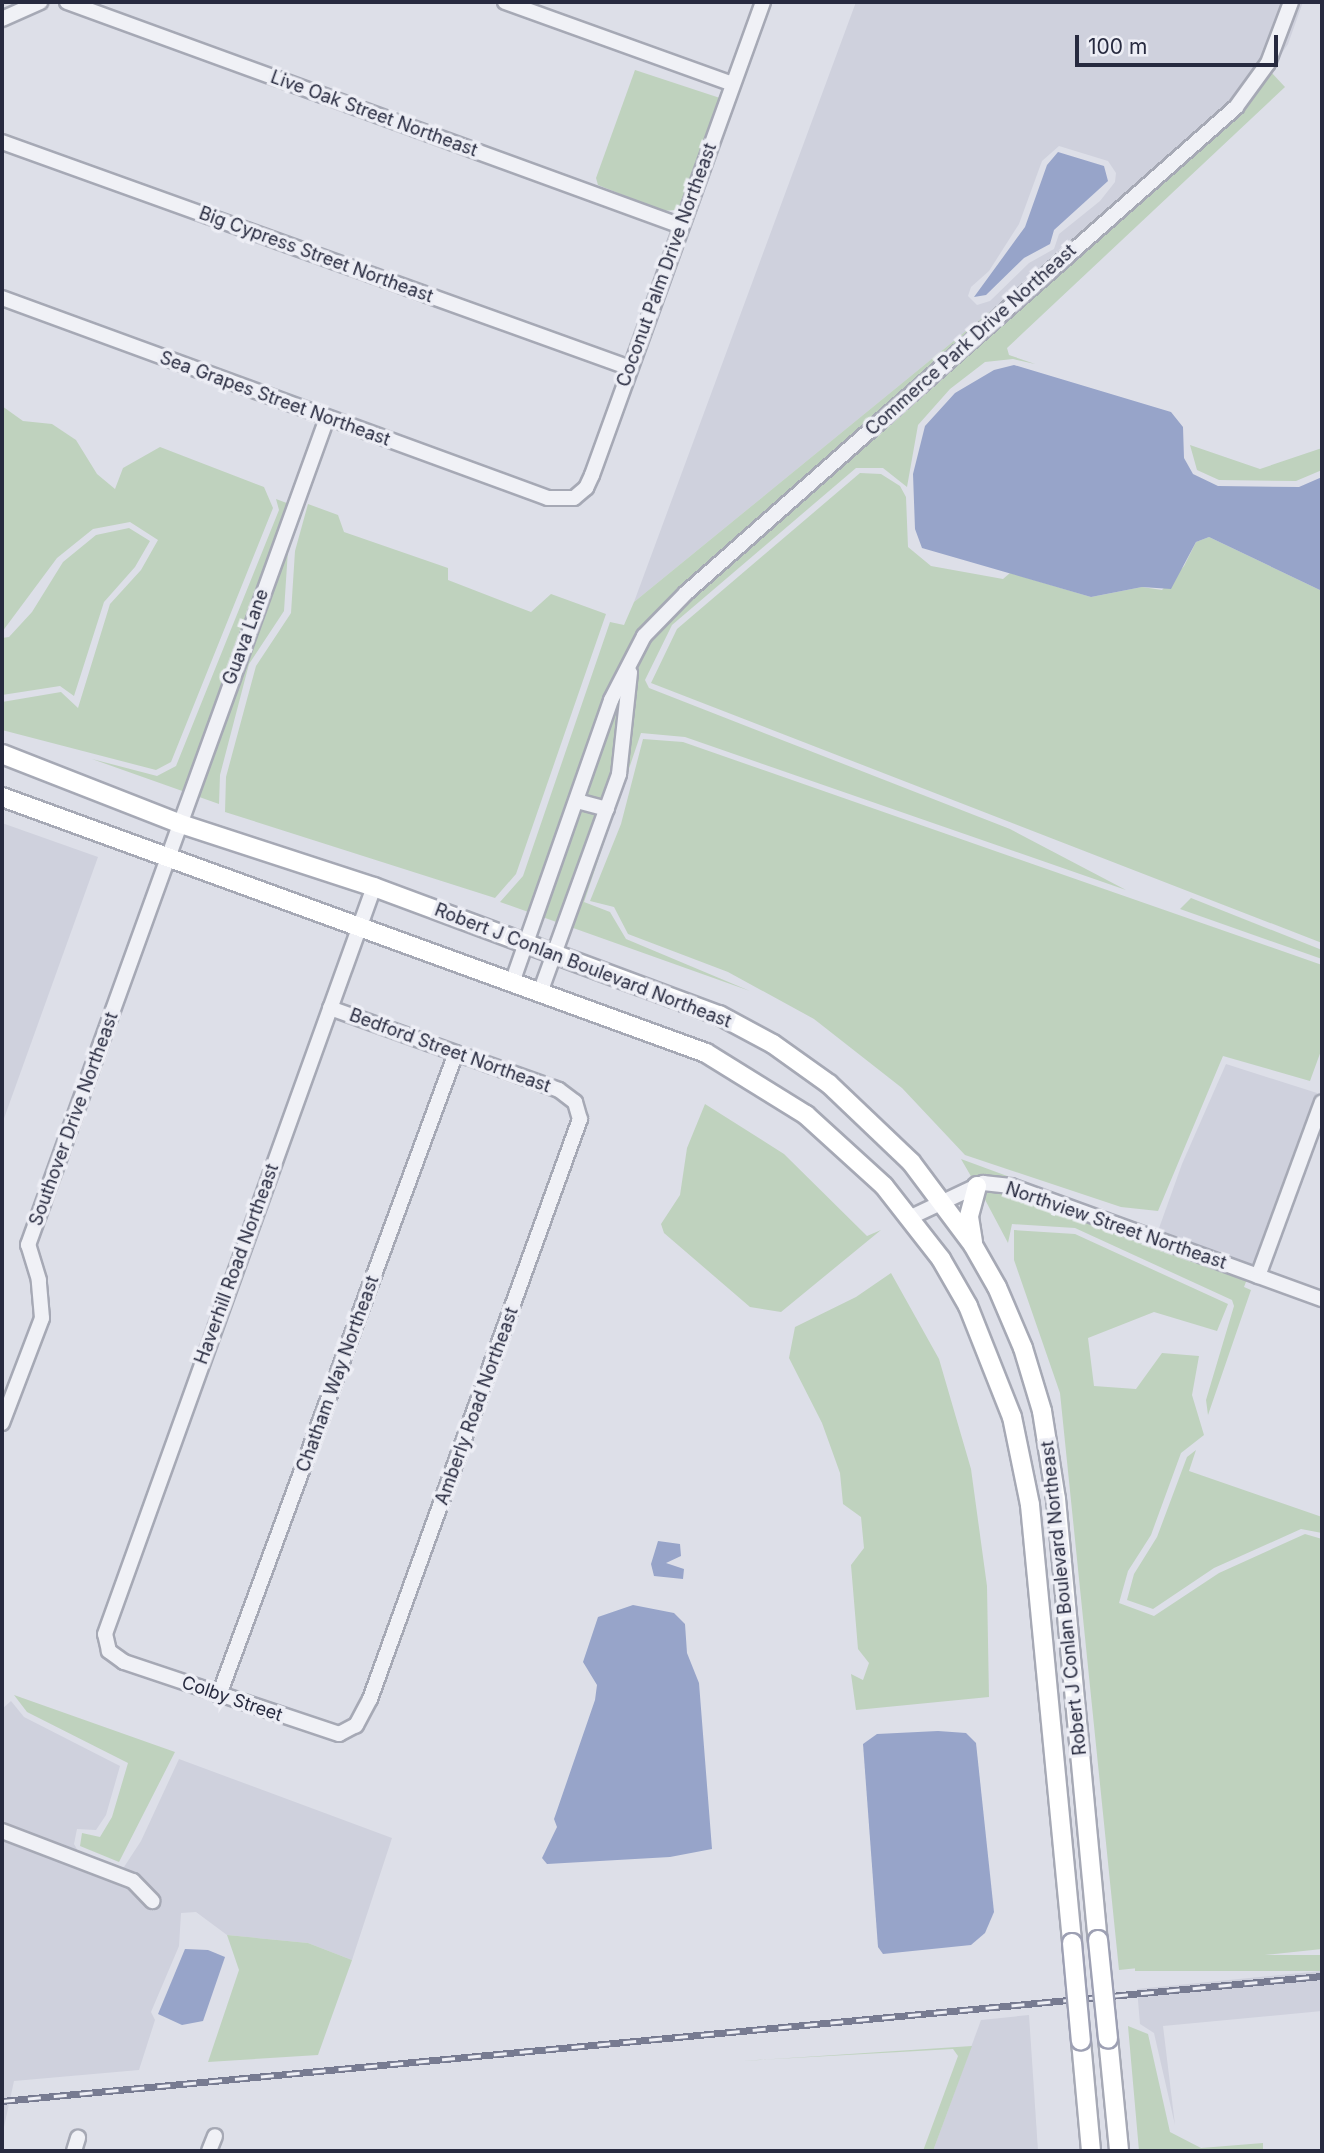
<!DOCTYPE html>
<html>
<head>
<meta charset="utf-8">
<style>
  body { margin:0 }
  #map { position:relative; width:1324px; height:2153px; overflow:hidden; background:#dddfe8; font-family:Inter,sans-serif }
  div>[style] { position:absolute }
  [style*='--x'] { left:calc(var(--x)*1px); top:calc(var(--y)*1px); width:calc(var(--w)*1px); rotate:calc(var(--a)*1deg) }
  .built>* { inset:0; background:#cfd1dd }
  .green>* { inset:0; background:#bfd2be; transform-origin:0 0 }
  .water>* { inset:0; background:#97a4c9 }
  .roads { filter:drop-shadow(2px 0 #a6a9b5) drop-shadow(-2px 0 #a6a9b5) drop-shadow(0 2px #a6a9b5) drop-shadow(0 -2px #a6a9b5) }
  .minor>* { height:14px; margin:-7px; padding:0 7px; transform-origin:7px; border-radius:7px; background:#f0f1f6 }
  .major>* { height:18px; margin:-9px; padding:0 9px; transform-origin:9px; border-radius:9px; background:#fff }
  .rail>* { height:7px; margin-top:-3.5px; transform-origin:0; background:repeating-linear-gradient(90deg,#edeef5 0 13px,#777b91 0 26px); box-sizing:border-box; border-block:2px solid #777b91 }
  .bridges { filter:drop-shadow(2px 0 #9da0b3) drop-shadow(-2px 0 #9da0b3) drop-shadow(0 2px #9da0b3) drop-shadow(0 -2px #9da0b3) }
  .major-bridge>* { height:18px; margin:-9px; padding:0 9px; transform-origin:9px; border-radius:9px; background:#fff }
  span { translate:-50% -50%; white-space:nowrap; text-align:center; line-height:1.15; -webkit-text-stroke:7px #edeef5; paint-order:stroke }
  .street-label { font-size:18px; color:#272a3f }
  .frame { position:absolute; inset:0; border:4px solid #272a3f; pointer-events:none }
  .scale { position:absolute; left:1075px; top:35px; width:203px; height:32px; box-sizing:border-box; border:4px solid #272a3f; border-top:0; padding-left:9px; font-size:21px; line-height:24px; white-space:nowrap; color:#272a3f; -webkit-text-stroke:5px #edeef5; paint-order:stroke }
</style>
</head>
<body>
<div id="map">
  <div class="built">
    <div style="clip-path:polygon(evenodd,856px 2px,1303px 2px,1288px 44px,1270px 71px,1205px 136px,634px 602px,856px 2px,1059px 146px,1108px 161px,1116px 173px,1115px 182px,1100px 201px,1059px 234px,1054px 249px,1029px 263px,990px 301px,977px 305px,968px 296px,971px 287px,989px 271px,1019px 224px,1042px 161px,1059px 146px)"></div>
    <div style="clip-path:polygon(2px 823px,98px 857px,2px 1124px)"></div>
    <div style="clip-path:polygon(1226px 1064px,1317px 1093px,1252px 1266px,1158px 1231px,1182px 1164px)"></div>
    <div style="clip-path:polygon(11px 1701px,24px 1717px,120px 1766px,106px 1815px,96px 1830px,77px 1829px,74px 1844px,78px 1851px,117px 1867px,124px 1867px,141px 1841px,179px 1759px,392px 1838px,352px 1960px,308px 1943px,227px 1935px,196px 1912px,181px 1913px,179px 1946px,151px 2012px,155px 2020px,139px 2070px,14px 2081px,2px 2136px,2px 1709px)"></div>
    <div style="clip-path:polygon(1322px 1971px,1322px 2011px,1163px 2026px,1175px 2125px,1154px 2033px,1140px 2024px,1137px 1989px)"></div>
    <div style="clip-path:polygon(1029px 2015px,1038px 2151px,933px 2151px,981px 2020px)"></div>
  </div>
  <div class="green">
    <div style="clip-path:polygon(635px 70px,720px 98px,683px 204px,675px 210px,663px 211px,598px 185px,596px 178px)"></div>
    <div style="clip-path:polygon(1270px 71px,1285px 87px,1007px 348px,1009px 355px,1035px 364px,1013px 359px,985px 362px,950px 389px,918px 425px,907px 487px,883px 468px,856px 468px,672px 625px,645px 680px,649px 688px,1010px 829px,1126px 890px,685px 737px,641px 733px,584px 902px,610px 912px,626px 939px,750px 991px,500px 902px,523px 876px,610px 622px,624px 625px,634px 602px,1205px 136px)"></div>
    <div style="clip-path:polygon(2px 406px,23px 421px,52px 424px,76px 440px,97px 474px,115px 489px,123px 468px,160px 447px,264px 487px,273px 508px,171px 762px,156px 770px,2px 730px,2px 702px,61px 692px,78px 708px,110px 604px,141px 570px,158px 540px,130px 522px,93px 529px,57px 558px,2px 632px)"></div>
    <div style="clip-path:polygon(1190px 445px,1260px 469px,1322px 448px,1322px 470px,1296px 481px,1219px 480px,1197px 470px)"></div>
    <div style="clip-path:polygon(860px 473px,881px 474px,900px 486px,906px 497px,908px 547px,931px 566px,1003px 579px,1010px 573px,1091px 597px,1142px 587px,1162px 590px,1184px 566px,1196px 542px,1209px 537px,1322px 591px,1322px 943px,651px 683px,677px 629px)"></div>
    <div style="clip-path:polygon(276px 499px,300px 508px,288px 550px,284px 611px,249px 664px,220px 775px,219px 804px,92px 759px,157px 776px,176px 766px,279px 510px)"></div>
    <div style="clip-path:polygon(308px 504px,338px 515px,344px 532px,448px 568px,448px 580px,531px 612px,551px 594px,606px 614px,516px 874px,495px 898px,225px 812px,226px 777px,256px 666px,291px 613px,295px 551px)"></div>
    <div style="clip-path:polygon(129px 528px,150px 541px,135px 567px,104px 602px,74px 696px,60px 686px,2px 695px,2px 638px,9px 637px,32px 612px,63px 562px,96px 535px)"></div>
    <div style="clip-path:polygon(643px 739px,683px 742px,1322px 965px,1322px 1048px,1310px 1081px,1223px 1056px,1158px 1211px,1121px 1207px,965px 1155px,902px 1088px,814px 1019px,728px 972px,628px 934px,614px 907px,590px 901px,621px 824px)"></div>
    <div style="clip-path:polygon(1191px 898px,1322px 950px,1322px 959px,1180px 909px)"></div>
    <div style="clip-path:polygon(705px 1104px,784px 1154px,867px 1236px,881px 1230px,781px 1312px,750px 1307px,664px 1233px,661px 1224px,680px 1195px,687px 1148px)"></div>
    <div style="clip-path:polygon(961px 1159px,1252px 1266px,1244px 1287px,1251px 1290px,1208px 1415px,1206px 1400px,1234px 1306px,1232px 1300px,1075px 1228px,1012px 1224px,1008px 1243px,982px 1194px,987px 1184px,972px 1178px)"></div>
    <div style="clip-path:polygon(1014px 1230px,1075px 1234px,1228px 1304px,1217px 1331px,1154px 1312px,1088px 1338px,1094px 1386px,1136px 1389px,1162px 1353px,1199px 1356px,1192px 1395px,1204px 1435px,1181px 1453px,1151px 1535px,1128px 1571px,1119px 1603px,1154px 1616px,1219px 1573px,1305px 1534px,1322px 1539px,1322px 1949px,1119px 1970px,1060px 1393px,1014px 1260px)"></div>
    <div style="clip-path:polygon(891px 1273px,939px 1359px,971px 1469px,987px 1586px,989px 1697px,856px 1710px,851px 1674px,863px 1680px,869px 1663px,858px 1649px,851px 1565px,864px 1548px,861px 1517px,843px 1504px,840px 1473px,822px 1423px,789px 1358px,795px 1327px,856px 1297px)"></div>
    <div style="clip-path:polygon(1196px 1450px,1189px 1471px,1322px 1517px,1322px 1533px,1301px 1529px,1214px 1568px,1153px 1609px,1127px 1600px,1134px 1574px,1157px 1537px,1187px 1457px)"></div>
    <div style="clip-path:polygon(14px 1695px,175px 1752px,119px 1862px,80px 1846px,82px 1833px,100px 1837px,112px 1817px,128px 1763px,27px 1712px)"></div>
    <div style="clip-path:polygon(227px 1935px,308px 1943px,352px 1960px,318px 2055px,208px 2062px,239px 1970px)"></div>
    <div style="left:1322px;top:1955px;width:16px;height:187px;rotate:90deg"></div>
    <div style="clip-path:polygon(1128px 2026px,1148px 2034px,1170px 2132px,1201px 2148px,1263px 2143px,1263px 2151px,1139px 2151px)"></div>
    <div style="clip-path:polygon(972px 2046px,933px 2151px,923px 2151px,958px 2056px,953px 2049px,742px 2061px)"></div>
  </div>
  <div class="water">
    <div style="clip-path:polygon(1058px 152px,1104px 166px,1108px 181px,1054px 230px,1050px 244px,1024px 258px,986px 295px,974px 297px,1025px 227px,1047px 165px)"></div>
    <div style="clip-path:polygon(1014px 365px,1171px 412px,1183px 427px,1184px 458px,1193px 474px,1218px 486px,1299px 487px,1322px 477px,1322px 591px,1209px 537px,1196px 542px,1171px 589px,1142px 587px,1091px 597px,922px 548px,915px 529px,913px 474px,925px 426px,955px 393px,994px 370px)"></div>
    <div style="clip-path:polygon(658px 1541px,680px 1544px,681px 1556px,666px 1563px,684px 1569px,683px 1579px,654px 1576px,651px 1564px)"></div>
    <div style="clip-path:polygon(633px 1605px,674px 1613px,685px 1624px,687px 1653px,699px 1683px,712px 1849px,670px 1857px,547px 1864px,542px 1858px,557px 1827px,554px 1819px,595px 1700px,597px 1685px,583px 1662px,598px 1617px)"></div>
    <div style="clip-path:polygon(938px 1731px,966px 1733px,976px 1743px,994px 1912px,985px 1933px,971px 1945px,883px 1954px,878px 1947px,863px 1744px,877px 1734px)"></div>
    <div style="clip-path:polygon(185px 1949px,208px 1950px,225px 1957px,203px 2021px,182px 2025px,158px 2014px)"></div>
  </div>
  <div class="roads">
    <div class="minor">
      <div style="--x:67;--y:2;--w:654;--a:20.04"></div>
      <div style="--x:505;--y:2;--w:242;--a:19.8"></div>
      <div style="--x:2;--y:19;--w:42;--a:-24.1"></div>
      <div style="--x:2;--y:142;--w:667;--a:19.79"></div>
      <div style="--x:2;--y:298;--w:581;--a:20.12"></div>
      <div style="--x:548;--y:498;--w:26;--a:0"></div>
      <div style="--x:574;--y:498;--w:16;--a:-40"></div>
      <div style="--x:586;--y:488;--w:14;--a:-65"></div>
      <div style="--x:592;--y:475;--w:503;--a:-70.12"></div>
      <div style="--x:577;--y:801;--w:31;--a:15"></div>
      <div style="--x:513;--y:980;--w:297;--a:-70.7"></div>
      <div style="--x:611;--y:700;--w:72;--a:-62.7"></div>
      <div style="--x:644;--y:636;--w:60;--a:-45.7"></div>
      <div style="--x:686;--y:593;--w:734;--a:-41.46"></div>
      <div style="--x:1236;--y:107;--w:54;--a:-54"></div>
      <div style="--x:1268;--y:63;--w:65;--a:-69.3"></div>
      <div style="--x:541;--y:990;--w:230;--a:-70.1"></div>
      <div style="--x:619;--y:774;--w:102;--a:-83.8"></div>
      <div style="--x:330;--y:1008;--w:243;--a:19.7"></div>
      <div style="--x:559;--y:1090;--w:20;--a:37"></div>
      <div style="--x:575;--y:1102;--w:18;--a:74"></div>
      <div style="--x:580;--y:1119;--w:617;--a:109.9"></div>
      <div style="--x:370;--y:1699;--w:30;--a:118"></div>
      <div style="--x:356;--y:1725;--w:19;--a:152"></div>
      <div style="--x:339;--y:1734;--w:227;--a:-161.5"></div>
      <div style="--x:124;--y:1662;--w:19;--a:-144"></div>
      <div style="--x:109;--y:1651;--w:17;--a:-103"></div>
      <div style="--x:105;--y:1634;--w:794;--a:-70.2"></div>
      <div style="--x:911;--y:1217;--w:80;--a:-25.3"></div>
      <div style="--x:983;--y:1183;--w:28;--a:6"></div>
      <div style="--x:1011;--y:1186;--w:331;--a:20"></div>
      <div style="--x:1258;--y:1276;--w:185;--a:-69.8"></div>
      <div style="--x:2;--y:1423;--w:112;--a:-69.1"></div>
      <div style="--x:42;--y:1318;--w:38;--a:-95"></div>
      <div style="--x:39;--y:1280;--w:37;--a:-107"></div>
      <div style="--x:28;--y:1245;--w:879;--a:-70.12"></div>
      <div style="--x:219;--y:1695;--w:684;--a:-69.74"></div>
      <div style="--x:2;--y:1831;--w:140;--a:20.9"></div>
      <div style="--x:133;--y:1881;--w:28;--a:46"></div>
      <div style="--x:74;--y:2151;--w:14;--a:-73"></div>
      <div style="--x:209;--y:2151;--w:16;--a:-68"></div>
    </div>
    <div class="major">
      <div style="--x:2;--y:754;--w:189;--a:21.4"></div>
      <div style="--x:178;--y:823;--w:206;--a:18.1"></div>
      <div style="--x:374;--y:887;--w:368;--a:20.4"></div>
      <div style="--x:719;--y:1015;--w:61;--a:28.2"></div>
      <div style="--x:773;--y:1044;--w:69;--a:35.5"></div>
      <div style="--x:829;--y:1084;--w:113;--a:43.6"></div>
      <div style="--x:911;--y:1162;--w:104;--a:53.2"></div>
      <div style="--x:973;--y:1245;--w:48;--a:60.3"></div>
      <div style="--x:997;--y:1287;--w:66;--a:66.9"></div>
      <div style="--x:1023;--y:1348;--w:66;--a:73.2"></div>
      <div style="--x:1042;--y:1411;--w:89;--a:81"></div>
      <div style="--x:1056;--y:1499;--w:443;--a:84.6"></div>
      <div style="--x:2;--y:797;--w:749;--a:19.98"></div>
      <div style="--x:706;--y:1053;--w:118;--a:31.8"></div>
      <div style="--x:806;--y:1115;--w:105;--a:42.3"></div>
      <div style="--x:884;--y:1186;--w:93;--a:52"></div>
      <div style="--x:941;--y:1259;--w:54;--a:60.1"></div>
      <div style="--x:968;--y:1306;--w:119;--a:68.4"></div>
      <div style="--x:1012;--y:1417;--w:90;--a:78.4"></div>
      <div style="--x:1030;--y:1505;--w:440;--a:84.5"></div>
      <div style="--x:973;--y:1242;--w:26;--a:-99"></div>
      <div style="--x:969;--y:1216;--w:31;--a:-75"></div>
      <div style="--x:1108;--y:2038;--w:114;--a:84.4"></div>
      <div style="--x:1081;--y:2041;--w:110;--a:84.8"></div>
    </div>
  </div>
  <div class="rail">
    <div style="--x:2;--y:2101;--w:1326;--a:-5.41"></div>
  </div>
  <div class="bridges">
    <div class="major-bridge">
      <div style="--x:1098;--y:1940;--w:99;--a:84.2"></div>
      <div style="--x:1072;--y:1943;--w:98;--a:84.8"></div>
    </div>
  </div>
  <div class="street-label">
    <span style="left:374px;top:114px;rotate:20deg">Live Oak Street Northeast</span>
    <span style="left:316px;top:255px;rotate:20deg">Big Cypress Street Northeast</span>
    <span style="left:667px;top:265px;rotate:-70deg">Coconut Palm Drive Northeast</span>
    <span style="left:971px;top:340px;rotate:-42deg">Commerce Park Drive Northeast</span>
    <span style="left:275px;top:399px;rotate:20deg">Sea Grapes Street Northeast</span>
    <span style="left:246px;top:637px;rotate:-70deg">Guava Lane</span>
    <span style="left:583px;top:966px;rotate:21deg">Robert J Conlan Boulevard Northeast</span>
    <span style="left:450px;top:1051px;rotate:20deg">Bedford Street Northeast</span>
    <span style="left:74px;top:1119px;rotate:-70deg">Southover Drive Northeast</span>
    <span style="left:1116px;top:1226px;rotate:19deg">Northview Street Northeast</span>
    <span style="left:237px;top:1264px;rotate:-70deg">Haverhill Road Northeast</span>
    <span style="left:338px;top:1374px;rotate:-70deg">Chatham Way Northeast</span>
    <span style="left:477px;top:1406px;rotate:-70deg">Amberly Road Northeast</span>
    <span style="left:1064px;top:1598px;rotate:-96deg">Robert J Conlan Boulevard Northeast</span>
    <span style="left:232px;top:1699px;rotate:19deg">Colby Street</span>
  </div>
  <div class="frame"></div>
  <div class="scale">100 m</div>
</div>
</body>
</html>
